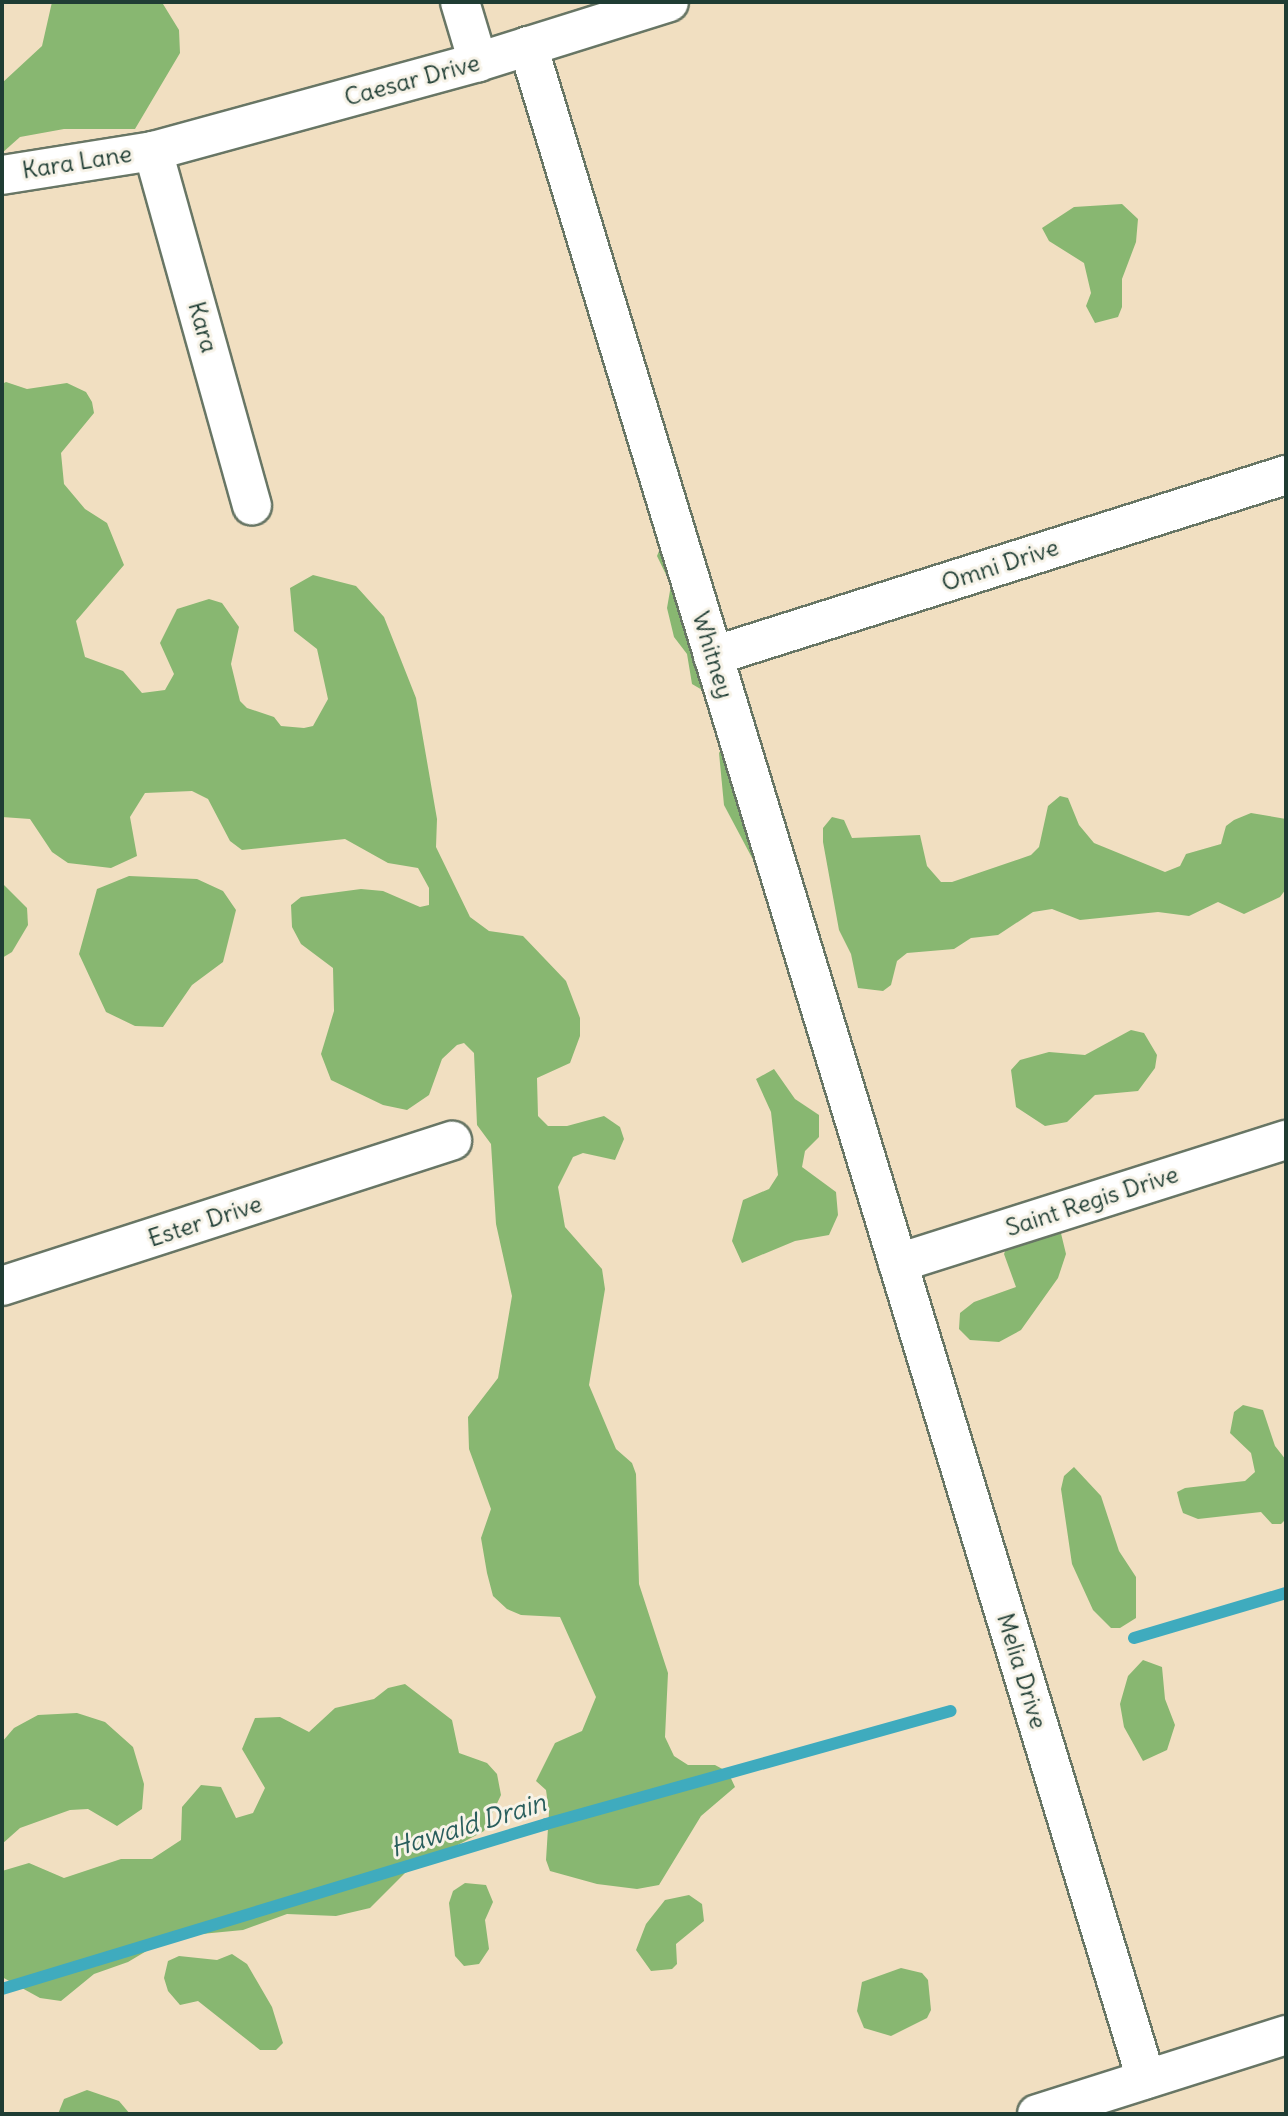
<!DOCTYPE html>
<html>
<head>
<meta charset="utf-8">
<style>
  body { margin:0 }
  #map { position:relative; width:1288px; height:2116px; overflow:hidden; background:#f1dfc1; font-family:Delius,sans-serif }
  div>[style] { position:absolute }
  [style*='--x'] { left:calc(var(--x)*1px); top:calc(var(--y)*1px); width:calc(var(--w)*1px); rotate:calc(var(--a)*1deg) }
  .forest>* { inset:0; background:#88b771 }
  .stream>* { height:12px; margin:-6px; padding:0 6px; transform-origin:6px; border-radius:6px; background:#3fabbe }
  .roads { filter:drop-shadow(2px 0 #687665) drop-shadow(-2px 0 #687665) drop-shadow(0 2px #687665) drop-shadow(0 -2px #687665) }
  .street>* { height:38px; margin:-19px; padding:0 19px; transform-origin:19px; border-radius:19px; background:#fff }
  span { translate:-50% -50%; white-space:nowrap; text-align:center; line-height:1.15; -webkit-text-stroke:6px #f7f3e8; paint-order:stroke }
  .street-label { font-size:24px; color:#1f3d34 }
  .water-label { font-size:26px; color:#295e5d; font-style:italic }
  .frame { position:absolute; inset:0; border:4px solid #1f3d34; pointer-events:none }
</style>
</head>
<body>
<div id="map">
  <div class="forest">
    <div style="clip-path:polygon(52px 2px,163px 4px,179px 30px,180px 53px,135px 129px,64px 129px,20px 137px,2px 153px,2px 83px,42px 46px)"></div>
    <div style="clip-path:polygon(1122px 204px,1138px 219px,1136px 242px,1122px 279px,1122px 307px,1118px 317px,1095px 323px,1086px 306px,1091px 293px,1084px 263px,1049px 241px,1042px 228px,1074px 207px)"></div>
    <div style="clip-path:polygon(6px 382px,27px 389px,67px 383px,86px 392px,92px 402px,94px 413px,61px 453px,64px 484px,85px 509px,107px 523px,124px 565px,76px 621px,85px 657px,123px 671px,142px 693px,165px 690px,174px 674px,160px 643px,177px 609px,209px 599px,222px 603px,239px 627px,231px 664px,240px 701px,247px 708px,274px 717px,281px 726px,304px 728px,313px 726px,328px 699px,317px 649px,294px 631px,290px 588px,313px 575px,356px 586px,384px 617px,416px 698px,437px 819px,436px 847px,470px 917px,489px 931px,523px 936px,566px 981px,580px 1018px,580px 1036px,570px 1063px,537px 1078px,538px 1116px,548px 1126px,567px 1126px,604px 1116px,620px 1127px,624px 1139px,615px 1160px,583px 1153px,573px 1157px,558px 1187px,565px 1227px,602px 1269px,605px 1289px,589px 1385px,616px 1449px,632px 1463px,636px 1474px,639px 1584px,668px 1673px,665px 1737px,674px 1756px,688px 1765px,715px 1765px,728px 1772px,735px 1787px,701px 1816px,659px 1885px,637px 1889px,597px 1884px,550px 1871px,546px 1860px,549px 1812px,546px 1790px,536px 1781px,555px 1743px,582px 1731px,596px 1697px,560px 1617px,521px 1615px,507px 1609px,493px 1596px,487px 1573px,481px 1538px,491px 1509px,469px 1449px,468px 1417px,498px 1378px,512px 1296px,496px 1224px,491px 1144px,477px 1125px,474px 1053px,464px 1043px,457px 1045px,442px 1059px,429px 1095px,407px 1110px,383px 1105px,331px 1080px,321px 1054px,334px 1011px,333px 968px,301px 944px,292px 927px,291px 905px,301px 897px,361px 889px,383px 891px,420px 907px,429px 905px,429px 888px,418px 868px,388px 863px,345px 839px,242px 850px,230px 841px,208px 799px,192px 791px,145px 793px,130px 817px,137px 856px,111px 868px,68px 863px,52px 852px,30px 819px,2px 817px,2px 384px)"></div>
    <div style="clip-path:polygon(661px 546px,709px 694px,692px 684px,687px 654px,674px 637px,667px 608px,671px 585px,657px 556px)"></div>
    <div style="clip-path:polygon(725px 743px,770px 866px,759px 871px,724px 805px,719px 753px)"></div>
    <div style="clip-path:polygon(1060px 796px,1068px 798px,1079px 825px,1094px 843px,1165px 872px,1180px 866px,1186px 854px,1221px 844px,1226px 826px,1234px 820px,1251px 813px,1286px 819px,1286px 889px,1280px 897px,1244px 914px,1218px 902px,1189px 916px,1158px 912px,1080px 920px,1052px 909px,1033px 912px,998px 935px,971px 938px,954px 949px,907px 953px,897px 961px,891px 985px,883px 991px,858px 988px,851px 954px,839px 930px,823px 842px,823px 828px,832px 817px,844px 820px,852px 838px,920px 835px,927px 866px,941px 882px,952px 882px,1031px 855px,1039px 847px,1048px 806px)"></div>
    <div style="clip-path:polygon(129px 876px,197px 879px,223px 891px,236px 910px,223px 962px,192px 985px,163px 1027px,135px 1026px,106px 1012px,79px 954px,97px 889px)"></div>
    <div style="clip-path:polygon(2px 883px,27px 908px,28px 925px,12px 952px,2px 958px)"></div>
    <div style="clip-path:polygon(1131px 1030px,1144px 1033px,1157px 1055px,1155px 1068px,1138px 1091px,1095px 1095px,1067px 1122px,1045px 1126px,1016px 1107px,1011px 1070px,1020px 1060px,1049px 1052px,1085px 1055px)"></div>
    <div style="clip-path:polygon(774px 1069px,795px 1099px,819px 1115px,819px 1137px,805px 1151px,802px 1167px,836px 1192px,838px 1215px,829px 1235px,795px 1241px,742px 1263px,732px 1241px,743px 1200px,769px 1189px,778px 1175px,771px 1112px,756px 1079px)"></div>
    <div style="clip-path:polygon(1059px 1225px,1066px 1254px,1058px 1278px,1021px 1330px,999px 1342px,970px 1340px,959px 1329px,960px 1313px,974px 1302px,1016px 1287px,1004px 1254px,1009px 1241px)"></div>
    <div style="clip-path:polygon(1243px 1405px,1263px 1410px,1275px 1446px,1286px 1460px,1286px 1519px,1281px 1524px,1272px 1524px,1261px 1512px,1198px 1519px,1183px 1513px,1180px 1504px,1177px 1492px,1185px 1488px,1245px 1481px,1255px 1472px,1251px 1453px,1230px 1433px,1234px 1412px)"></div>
    <div style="clip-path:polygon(1074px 1467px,1101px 1496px,1119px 1551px,1136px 1577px,1136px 1618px,1120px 1628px,1111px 1628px,1093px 1610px,1072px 1564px,1061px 1489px,1064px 1476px)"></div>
    <div style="clip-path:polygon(1143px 1660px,1162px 1667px,1165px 1699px,1175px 1725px,1167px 1750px,1143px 1761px,1124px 1727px,1120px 1704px,1128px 1676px)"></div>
    <div style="clip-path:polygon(405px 1684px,452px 1720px,459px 1753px,487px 1763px,497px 1774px,501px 1795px,484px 1831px,405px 1873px,370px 1908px,336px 1916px,287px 1914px,243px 1930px,170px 1937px,128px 1962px,94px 1974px,61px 2001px,40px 1998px,2px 1977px,2px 1871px,29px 1863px,64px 1878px,121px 1859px,152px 1859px,181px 1840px,182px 1807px,201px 1785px,221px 1787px,236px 1818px,253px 1813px,265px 1788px,242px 1749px,255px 1718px,280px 1717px,309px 1732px,335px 1708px,374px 1699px,388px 1688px)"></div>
    <div style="clip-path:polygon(77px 1713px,105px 1722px,133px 1747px,144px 1784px,142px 1809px,117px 1826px,88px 1809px,70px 1810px,20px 1828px,2px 1844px,2px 1742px,14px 1728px,38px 1715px)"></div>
    <div style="clip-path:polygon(465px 1883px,486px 1885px,493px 1902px,485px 1920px,489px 1949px,479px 1964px,464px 1966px,455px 1956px,449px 1903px,453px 1891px)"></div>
    <div style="clip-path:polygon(689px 1895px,702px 1904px,704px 1921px,676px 1944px,677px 1964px,672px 1969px,651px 1971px,636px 1950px,646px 1924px,665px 1900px)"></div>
    <div style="clip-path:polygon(232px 1954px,247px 1964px,272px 2007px,283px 2043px,276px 2050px,260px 2050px,198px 2001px,180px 2005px,168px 1991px,164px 1978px,168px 1961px,179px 1956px,217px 1960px)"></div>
    <div style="clip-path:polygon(901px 1968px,922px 1973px,928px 1980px,931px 2010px,927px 2018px,891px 2036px,864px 2028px,857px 2011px,862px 1982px)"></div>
    <div style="clip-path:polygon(87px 2090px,119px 2101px,130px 2114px,58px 2114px,64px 2099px)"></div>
  </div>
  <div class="stream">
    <div style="--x:1134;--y:1638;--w:159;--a:-16.5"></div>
    <div style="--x:2;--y:1989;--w:568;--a:-16.87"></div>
    <div style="--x:546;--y:1824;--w:420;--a:-15.6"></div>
  </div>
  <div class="roads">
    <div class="street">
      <div style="--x:460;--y:2;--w:63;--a:73.3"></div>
      <div style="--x:528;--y:46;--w:2125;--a:73.09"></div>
      <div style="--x:153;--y:151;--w:368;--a:74.4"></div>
      <div style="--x:2;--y:175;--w:153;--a:-9"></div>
      <div style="--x:153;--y:151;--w:337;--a:-15.3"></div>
      <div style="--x:478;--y:62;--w:200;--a:-17.4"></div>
      <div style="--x:713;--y:656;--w:601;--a:-17.53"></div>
      <div style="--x:898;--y:1263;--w:407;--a:-17.6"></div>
      <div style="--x:2;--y:1286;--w:473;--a:-17.9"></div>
      <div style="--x:1037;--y:2114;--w:261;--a:-17.6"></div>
    </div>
  </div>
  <div class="street-label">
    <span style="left:412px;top:80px;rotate:-15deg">Caesar Drive</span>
    <span style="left:77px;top:162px;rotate:-9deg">Kara Lane</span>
    <span style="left:203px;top:327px;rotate:74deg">Kara</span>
    <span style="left:1000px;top:565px;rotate:-18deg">Omni Drive</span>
    <span style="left:713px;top:655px;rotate:73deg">Whitney</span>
    <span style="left:1092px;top:1201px;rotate:-18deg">Saint Regis Drive</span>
    <span style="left:205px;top:1221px;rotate:-18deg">Ester Drive</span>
    <span style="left:1022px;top:1671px;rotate:73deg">Melia Drive</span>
  </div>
  <div class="water-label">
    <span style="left:468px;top:1825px;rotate:-17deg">Hawald Drain</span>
  </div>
  <div class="frame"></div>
</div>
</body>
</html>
